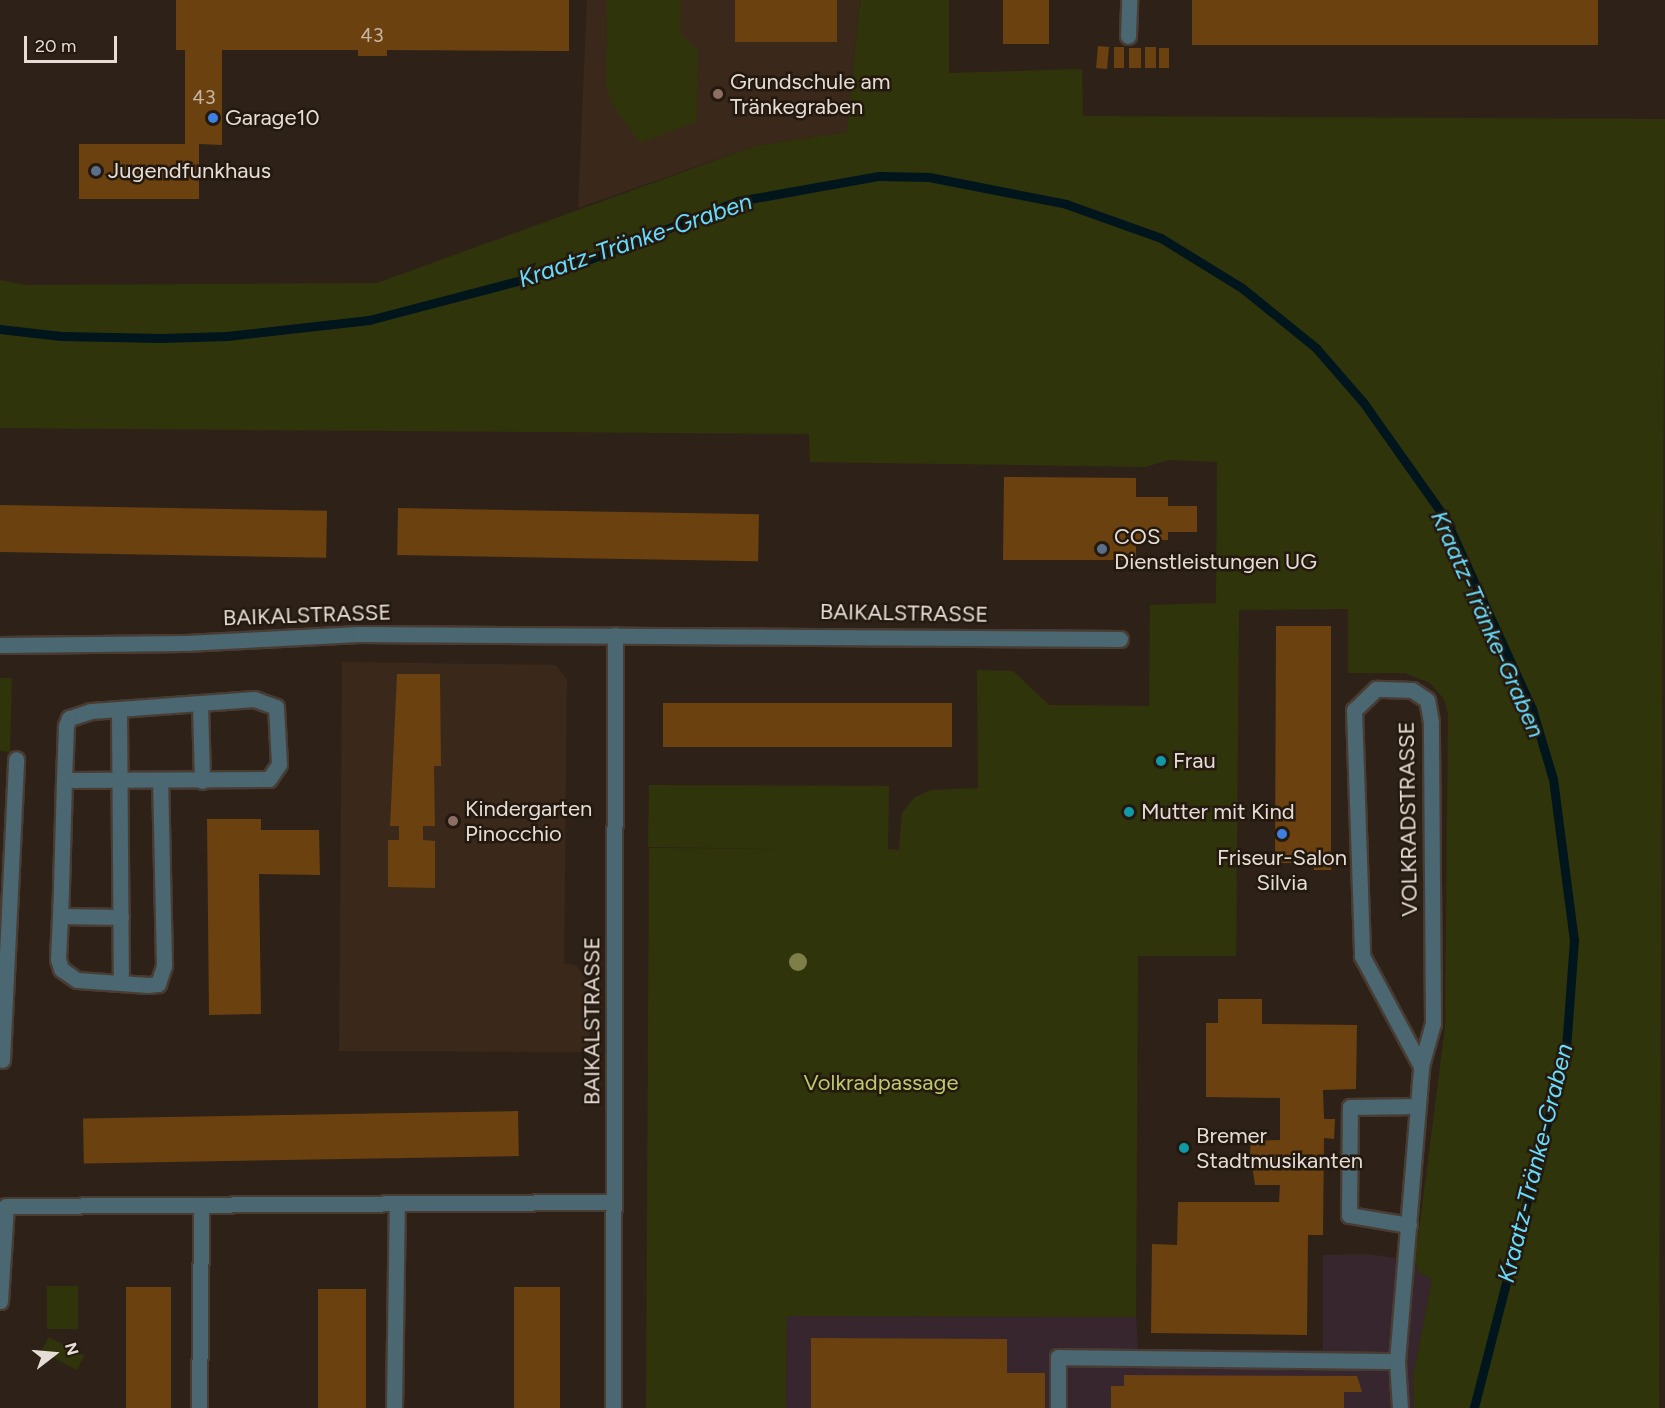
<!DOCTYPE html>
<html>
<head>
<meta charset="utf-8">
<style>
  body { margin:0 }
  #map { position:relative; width:1665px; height:1408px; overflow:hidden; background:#2e2218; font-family:Figtree,sans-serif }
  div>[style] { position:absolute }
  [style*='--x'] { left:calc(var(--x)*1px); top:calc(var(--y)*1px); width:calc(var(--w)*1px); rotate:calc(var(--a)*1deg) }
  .commercial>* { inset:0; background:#38262f }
  .built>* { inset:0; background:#3a281a }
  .green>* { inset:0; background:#30340b; transform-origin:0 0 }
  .stream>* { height:9px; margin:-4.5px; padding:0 4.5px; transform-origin:4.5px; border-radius:4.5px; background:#00151c }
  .building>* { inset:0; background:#6b410f; transform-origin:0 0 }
  .roads { filter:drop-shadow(2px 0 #483c33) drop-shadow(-2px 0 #483c33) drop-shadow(0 2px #483c33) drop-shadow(0 -2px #483c33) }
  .minor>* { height:15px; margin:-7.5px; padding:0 7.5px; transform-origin:7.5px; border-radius:7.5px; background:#4a6772 }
  .trees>* { width:18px; height:18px; margin:-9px; border-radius:50%; background:#7d7e48 }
  .dots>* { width:16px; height:16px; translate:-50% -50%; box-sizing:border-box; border:3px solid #24190f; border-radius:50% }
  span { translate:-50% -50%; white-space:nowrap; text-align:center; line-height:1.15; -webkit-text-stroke:5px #24190f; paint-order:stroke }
  .number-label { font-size:20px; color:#c7b6a5 }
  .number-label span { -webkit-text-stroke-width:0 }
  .poi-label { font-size:22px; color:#e6ddd7 }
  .left { translate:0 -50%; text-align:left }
  .street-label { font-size:22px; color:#e6ddd7 }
  .park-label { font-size:22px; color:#bdc970 }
  .water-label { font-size:24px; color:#67dcfd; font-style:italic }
  .north { position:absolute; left:24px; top:1324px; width:60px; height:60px; -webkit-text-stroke:4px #24190f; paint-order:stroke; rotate:74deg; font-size:16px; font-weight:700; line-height:24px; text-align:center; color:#e6ddd7 }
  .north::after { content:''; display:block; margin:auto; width:21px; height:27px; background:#e6ddd7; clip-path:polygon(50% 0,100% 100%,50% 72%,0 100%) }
  .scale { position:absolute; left:24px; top:36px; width:93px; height:27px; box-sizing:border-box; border:3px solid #e6ddd7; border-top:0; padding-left:8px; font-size:18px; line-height:21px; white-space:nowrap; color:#e6ddd7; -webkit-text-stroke:4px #24190f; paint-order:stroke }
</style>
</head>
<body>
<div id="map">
  <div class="commercial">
    <div style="clip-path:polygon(1368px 1254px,1415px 1261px,1419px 1273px,1432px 1279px,1413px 1375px,1414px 1408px,786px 1408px,787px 1316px,1136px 1317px,1138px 1349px,1323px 1350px,1323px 1255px)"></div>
  </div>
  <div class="built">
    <div style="clip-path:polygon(587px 0,860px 0,847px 132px,755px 146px,578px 208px)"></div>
    <div style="clip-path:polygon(342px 662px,556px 665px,567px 680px,564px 963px,577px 966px,590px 986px,589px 1052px,339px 1051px)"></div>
  </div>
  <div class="green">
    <div style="clip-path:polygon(607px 0,681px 0,680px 32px,698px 51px,696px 122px,640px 143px,612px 104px,606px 84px)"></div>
    <div style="clip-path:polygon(860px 0,949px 0,949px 73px,1082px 69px,1083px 116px,1665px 119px,1659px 1408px,1414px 1408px,1413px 1375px,1432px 1279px,1419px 1273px,1415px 1261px,1445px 1028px,1448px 714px,1444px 699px,1430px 683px,1405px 673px,1348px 673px,1348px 609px,1239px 610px,1236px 956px,1138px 956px,1136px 1317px,787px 1316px,786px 1408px,646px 1408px,649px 848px,797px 849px,648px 847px,649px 785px,889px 786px,888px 849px,899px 850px,902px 813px,915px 797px,931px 790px,978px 788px,977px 670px,1013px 671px,1049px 705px,1149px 706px,1150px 605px,1216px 603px,1217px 462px,1169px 460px,1145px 467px,810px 462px,809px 434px,0 428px,0 280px,25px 285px,377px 283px,755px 146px,847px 132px)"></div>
    <div style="clip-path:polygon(0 678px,12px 678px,10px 752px,0 751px)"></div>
    <div style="left:47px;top:1286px;width:31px;height:43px"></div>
    <div style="left:49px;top:1337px;width:40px;height:16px;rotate:28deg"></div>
  </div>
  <div class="stream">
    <div style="--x:0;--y:329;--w:61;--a:6.5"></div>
    <div style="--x:61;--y:336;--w:100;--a:1.1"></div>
    <div style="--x:161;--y:338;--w:66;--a:-1.7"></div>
    <div style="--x:227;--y:336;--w:143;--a:-6.4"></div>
    <div style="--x:369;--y:320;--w:205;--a:-14.7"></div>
    <div style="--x:567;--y:268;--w:184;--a:-21.4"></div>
    <div style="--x:738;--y:201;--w:143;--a:-10.1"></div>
    <div style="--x:879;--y:176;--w:50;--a:1.1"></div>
    <div style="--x:929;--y:177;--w:140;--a:11.1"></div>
    <div style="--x:1066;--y:204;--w:101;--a:19.7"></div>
    <div style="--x:1161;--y:238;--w:95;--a:31.7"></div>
    <div style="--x:1242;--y:288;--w:95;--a:39"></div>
    <div style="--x:1316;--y:348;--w:72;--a:49"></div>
    <div style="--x:1363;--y:402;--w:142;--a:54.7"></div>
    <div style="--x:1445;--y:518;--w:210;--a:65.5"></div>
    <div style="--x:1532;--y:709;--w:73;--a:73.3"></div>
    <div style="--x:1553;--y:779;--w:162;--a:82.6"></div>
    <div style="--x:1574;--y:940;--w:109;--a:94.2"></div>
    <div style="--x:1566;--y:1049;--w:371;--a:104.4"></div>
  </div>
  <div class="building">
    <div style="clip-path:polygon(176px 0,569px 0,569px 51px,387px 50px,387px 56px,358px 56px,358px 50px,222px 50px,222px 145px,199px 144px,199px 199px,79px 199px,79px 144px,185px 144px,185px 50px,176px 50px)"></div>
    <div style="left:735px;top:0;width:102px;height:42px"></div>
    <div style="left:1003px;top:0;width:46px;height:44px"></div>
    <div style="left:1192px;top:0;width:406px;height:45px"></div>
    <div style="left:1098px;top:46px;width:11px;height:22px;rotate:5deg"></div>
    <div style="left:1114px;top:47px;width:10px;height:21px"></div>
    <div style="left:1145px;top:47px;width:11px;height:21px"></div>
    <div style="left:1129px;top:48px;width:12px;height:20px"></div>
    <div style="left:1159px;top:48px;width:10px;height:20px"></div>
    <div style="clip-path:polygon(1004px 477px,1136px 478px,1136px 497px,1168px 497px,1168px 506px,1197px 506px,1197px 532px,1168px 532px,1168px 540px,1136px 540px,1136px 560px,1003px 560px)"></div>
    <div style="left:0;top:505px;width:327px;height:47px;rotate:1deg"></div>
    <div style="left:398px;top:508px;width:361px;height:47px;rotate:1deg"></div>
    <div style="clip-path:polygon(1276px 626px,1331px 626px,1331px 870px,1314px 870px,1313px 863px,1275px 863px)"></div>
    <div style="clip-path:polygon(397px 674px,440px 674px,441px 766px,434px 766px,435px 826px,423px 826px,423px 840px,435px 841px,435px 888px,388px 887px,388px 840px,399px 840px,399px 826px,390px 826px)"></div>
    <div style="left:663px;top:703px;width:289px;height:44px"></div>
    <div style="clip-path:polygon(207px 819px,261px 819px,261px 830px,319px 830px,320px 875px,259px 874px,261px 1014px,209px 1015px)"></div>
    <div style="clip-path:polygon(1218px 999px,1262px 999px,1262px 1024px,1357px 1025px,1356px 1089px,1323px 1090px,1324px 1119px,1335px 1119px,1334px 1139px,1324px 1138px,1323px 1235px,1308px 1235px,1307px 1335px,1151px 1333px,1152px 1244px,1177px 1245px,1178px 1202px,1279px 1202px,1280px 1185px,1255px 1185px,1250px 1152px,1251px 1141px,1280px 1140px,1280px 1098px,1206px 1097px,1206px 1023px,1218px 1023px)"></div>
    <div style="left:518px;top:1111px;width:45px;height:435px;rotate:89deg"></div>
    <div style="left:126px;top:1287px;width:45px;height:121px"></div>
    <div style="left:514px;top:1287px;width:46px;height:121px"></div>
    <div style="left:318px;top:1289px;width:48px;height:119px"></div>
    <div style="clip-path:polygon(811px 1338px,1007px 1339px,1007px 1373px,1045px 1373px,1045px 1408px,811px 1408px)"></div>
    <div style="clip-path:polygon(1124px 1375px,1357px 1376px,1362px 1392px,1344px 1392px,1344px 1408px,1111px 1408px,1111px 1386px,1124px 1386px)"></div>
  </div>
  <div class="roads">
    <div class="minor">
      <div style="--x:1128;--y:36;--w:36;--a:-88"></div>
      <div style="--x:0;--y:645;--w:186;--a:-0.6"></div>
      <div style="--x:186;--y:643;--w:173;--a:-3"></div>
      <div style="--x:359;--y:634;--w:761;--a:0.38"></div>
      <div style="--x:200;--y:703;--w:78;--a:88.5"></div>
      <div style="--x:119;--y:709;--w:274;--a:89.6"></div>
      <div style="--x:64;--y:780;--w:205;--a:-0.3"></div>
      <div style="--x:269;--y:779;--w:18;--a:-56"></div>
      <div style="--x:279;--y:764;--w:57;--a:-93"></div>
      <div style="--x:276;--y:707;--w:23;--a:-160"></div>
      <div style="--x:254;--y:699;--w:163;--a:175.8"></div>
      <div style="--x:91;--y:711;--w:23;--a:162"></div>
      <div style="--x:69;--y:718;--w:9;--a:111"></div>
      <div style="--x:66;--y:726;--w:54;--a:92.1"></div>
      <div style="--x:64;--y:780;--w:109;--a:91.6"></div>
      <div style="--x:61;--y:889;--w:27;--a:92"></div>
      <div style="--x:60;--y:916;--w:43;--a:92.7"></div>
      <div style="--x:58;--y:959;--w:10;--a:73"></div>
      <div style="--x:61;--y:969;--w:19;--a:35"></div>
      <div style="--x:77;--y:980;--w:71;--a:4"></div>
      <div style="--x:148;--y:985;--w:10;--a:-6"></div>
      <div style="--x:158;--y:984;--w:20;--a:-72"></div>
      <div style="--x:164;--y:965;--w:184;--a:-91.2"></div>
      <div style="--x:60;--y:916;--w:61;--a:0.9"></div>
      <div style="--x:2;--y:1060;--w:301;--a:-87.3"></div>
      <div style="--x:1409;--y:1225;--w:61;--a:-170.5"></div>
      <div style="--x:1349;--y:1215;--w:108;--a:-89.5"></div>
      <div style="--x:1350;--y:1107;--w:68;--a:-0.8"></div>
      <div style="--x:0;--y:1301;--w:95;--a:-86.4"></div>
      <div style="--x:6;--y:1206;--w:607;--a:-0.38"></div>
      <div style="--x:199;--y:1408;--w:203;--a:-89.4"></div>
      <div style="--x:394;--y:1408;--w:205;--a:-89.2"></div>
      <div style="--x:613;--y:1408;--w:773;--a:-89.85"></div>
      <div style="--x:1058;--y:1408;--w:51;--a:-90"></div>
      <div style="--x:1058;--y:1357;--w:339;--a:0.7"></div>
      <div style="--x:1400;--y:1408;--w:47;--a:-93.7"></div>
      <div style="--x:1397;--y:1361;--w:296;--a:-85.3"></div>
      <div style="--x:1421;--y:1066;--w:45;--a:-74.4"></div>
      <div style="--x:1433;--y:1023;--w:301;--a:-90.4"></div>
      <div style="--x:1431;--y:722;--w:22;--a:-100"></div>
      <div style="--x:1427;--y:700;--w:18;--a:-146"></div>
      <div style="--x:1412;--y:690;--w:36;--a:-178"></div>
      <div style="--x:1376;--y:689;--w:30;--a:136"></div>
      <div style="--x:1354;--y:710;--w:246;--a:88.1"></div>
      <div style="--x:1362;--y:956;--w:125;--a:61.8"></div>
    </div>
  </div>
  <div class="trees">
    <div style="left:798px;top:962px"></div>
  </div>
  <div class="dots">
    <div style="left:718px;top:94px;background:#8d6e63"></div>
    <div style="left:213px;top:118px;background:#3f7fe0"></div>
    <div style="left:96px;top:171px;background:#5c6f8a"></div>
    <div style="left:1102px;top:549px;background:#5c6f8a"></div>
    <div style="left:1161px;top:761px;background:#0f9aa8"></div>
    <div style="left:1129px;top:812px;background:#0f9aa8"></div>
    <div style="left:453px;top:821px;background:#8d6e63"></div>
    <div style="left:1282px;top:834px;background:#3f7fe0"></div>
    <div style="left:1184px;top:1148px;background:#0f9aa8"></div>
  </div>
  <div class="number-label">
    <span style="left:372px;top:35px">43</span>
    <span style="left:204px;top:97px">43</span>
  </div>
  <div class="poi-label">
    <span class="left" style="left:730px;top:94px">Grundschule am<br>Tränkegraben</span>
    <span class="left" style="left:225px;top:118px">Garage10</span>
    <span class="left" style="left:108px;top:171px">Jugendfunkhaus</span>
    <span class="left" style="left:1114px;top:549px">COS<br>Dienstleistungen UG</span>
    <span class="left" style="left:1173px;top:761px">Frau</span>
    <span class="left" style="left:465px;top:821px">Kindergarten<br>Pinocchio</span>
    <span class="left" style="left:1141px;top:812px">Mutter mit Kind</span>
    <span style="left:1282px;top:870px">Friseur-Salon<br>Silvia</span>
    <span class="left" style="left:1196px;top:1148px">Bremer<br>Stadtmusikanten</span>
  </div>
  <div class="street-label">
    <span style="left:904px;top:613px;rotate:1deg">BAIKALSTRASSE</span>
    <span style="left:307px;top:615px;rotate:-2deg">BAIKALSTRASSE</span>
    <span style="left:1408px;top:819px;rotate:-91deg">VOLKRADSTRASSE</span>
    <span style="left:592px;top:1021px;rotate:-90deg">BAIKALSTRASSE</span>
  </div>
  <div class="park-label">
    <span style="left:881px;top:1083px">Volkradpassage</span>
  </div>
  <div class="water-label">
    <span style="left:635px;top:240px;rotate:-19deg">Kraatz-Tränke-Graben</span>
    <span style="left:1488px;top:624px;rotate:66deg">Kraatz-Tränke-Graben</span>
    <span style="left:1535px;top:1163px;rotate:-76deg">Kraatz-Tränke-Graben</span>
  </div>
  <div class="north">N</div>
  <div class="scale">20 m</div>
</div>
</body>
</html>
